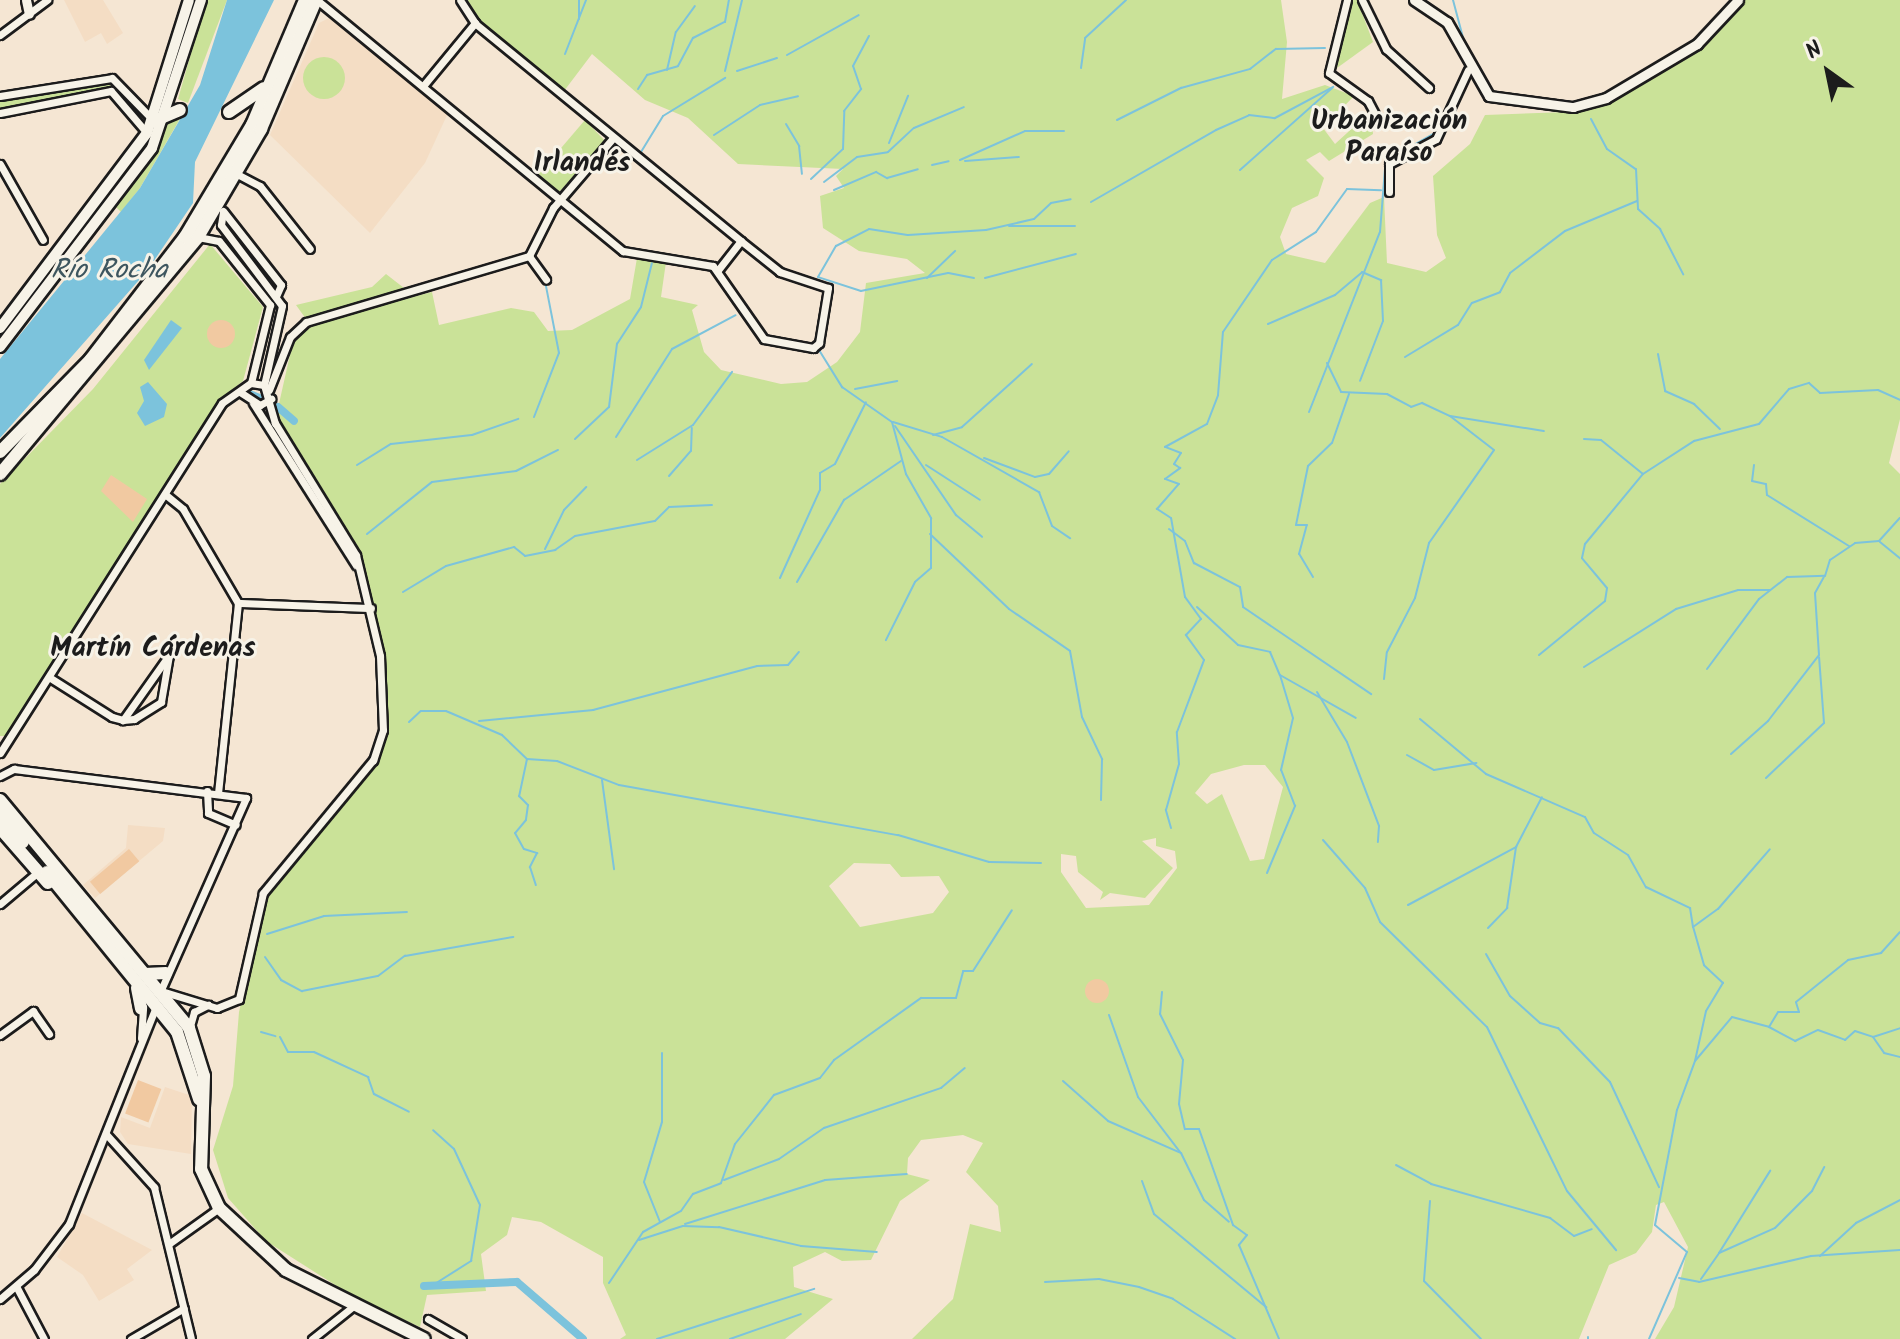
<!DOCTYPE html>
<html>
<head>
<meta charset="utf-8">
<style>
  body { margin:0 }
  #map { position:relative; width:1900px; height:1339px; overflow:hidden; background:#f5e6d3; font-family:Kalam,sans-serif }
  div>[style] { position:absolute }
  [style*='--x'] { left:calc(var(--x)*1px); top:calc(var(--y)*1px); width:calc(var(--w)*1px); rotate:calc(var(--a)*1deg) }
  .built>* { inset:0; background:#f4ddc4 }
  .green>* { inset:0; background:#cae298 }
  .round { border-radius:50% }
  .water>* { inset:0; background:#7cc3dc }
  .stream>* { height:2px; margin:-1px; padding:0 1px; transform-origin:1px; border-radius:1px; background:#7cc3dc }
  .canal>* { height:8px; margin:-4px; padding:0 4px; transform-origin:4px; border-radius:4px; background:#7cc3dc }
  .building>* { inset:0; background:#f1c9a1; transform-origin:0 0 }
  .roads { filter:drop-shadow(2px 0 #1c1c1c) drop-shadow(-2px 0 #1c1c1c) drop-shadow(0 2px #1c1c1c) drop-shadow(0 -2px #1c1c1c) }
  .street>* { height:7px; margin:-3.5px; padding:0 3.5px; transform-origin:3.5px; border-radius:3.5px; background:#f7f3e8 }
  .secondary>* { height:9px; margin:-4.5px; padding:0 4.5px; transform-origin:4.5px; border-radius:4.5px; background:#f7f3e8 }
  .primary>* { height:10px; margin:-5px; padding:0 5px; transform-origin:5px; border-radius:5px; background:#f7f3e8 }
  .highway>* { height:12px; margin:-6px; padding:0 6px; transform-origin:6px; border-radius:6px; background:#f7f3e8 }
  span { translate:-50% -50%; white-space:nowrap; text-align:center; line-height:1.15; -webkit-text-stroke:6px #f7f3e8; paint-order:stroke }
  .neighbourhood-label { font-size:28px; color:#1c1c1c; font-weight:700 }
  .water-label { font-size:28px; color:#3e565f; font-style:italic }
  .north { position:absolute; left:1788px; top:32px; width:80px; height:80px; -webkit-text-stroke:6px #f7f3e8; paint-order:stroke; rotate:327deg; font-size:22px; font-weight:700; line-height:32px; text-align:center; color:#1c1c1c }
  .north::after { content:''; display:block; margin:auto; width:28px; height:36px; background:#1c1c1c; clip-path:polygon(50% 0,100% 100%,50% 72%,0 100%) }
</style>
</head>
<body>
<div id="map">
  <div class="built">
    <div style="clip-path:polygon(64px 0,103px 0,123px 33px,107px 44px,101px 33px,85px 42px)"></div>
    <div style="clip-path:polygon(329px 18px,448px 113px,425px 163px,370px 233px,270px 135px,319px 23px)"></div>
    <div style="clip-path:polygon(128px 825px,165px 828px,163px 841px,95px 898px,83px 885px,126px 848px)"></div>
    <div style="clip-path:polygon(165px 1087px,192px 1096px,191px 1154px,128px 1144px,120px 1132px,121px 1117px,150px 1128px)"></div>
    <div style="clip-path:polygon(82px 1213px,152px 1250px,127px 1269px,134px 1280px,99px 1301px,83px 1275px,57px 1257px)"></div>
  </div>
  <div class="green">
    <div style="clip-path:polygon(206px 0,227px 0,188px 103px,178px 99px)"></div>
    <div style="clip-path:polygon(evenodd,465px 0,1281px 0,1287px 42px,1282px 99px,1325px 85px,1354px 96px,1323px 128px,1335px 144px,1371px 111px,1373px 134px,1329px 161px,1320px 152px,1306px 160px,1324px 178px,1318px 196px,1292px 208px,1280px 237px,1286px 254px,1325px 263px,1370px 203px,1384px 197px,1387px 263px,1426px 272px,1446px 258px,1437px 235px,1433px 176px,1470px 144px,1485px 115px,1568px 112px,1609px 101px,1700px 47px,1743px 0,1900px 0,1900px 419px,1889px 463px,1900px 474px,1900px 1339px,1655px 1339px,1674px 1307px,1688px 1247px,1664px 1202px,1656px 1205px,1652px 1232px,1636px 1253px,1609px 1265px,1579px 1339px,912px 1339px,953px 1299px,970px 1224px,1001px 1232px,998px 1206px,966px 1172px,983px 1143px,963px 1135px,921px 1140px,908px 1158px,907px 1174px,930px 1180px,900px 1201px,871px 1260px,842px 1261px,825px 1252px,793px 1267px,794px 1287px,833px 1299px,785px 1339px,620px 1339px,626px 1335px,603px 1283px,603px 1257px,541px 1222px,512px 1217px,507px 1235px,481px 1254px,486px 1291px,427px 1295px,420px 1327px,354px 1297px,266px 1241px,228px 1198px,213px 1150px,233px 1086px,239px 1012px,264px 900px,380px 755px,388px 713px,380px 630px,358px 550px,276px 417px,294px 337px,313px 322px,432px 292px,439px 325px,511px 308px,534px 312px,548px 331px,572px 330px,630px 299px,637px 258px,666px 262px,661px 297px,698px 305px,692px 310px,704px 352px,721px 370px,781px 384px,807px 382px,837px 362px,860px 332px,866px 283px,925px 273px,907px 259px,859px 251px,823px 228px,820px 196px,844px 188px,836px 176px,843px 169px,738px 164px,688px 118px,645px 100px,592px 54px,564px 91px,478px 21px,465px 0,1244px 765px,1265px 765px,1283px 787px,1264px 859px,1250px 861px,1222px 794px,1207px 804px,1195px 793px,1211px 774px,1244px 765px,465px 0,1156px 838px,1156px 846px,1175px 851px,1177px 868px,1149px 905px,1086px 908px,1061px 872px,1061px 854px,1076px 856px,1078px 872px,1103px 892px,1100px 900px,1110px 893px,1145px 898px,1173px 868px,1142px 841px,1156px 838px,465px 0,854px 863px,890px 864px,901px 877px,939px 876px,949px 892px,933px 913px,860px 927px,829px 886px,854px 863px)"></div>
    <div style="clip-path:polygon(1350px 0,1357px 0,1373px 42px,1337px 68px)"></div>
    <div class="round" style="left:303px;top:57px;width:42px;height:42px"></div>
    <div style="clip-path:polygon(113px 81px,136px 104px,131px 109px,102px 88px,0 111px,0 98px)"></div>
    <div style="clip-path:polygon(181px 117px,140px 188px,121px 212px,115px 206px,170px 121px)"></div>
    <div style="clip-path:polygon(585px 120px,606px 142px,559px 192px,538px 175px)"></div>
    <div style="clip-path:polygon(210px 244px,263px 307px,243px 381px,217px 402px,132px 538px,124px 565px,112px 570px,7px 736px,0 736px,0 484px,93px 389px)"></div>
    <div style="clip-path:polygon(386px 274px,404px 288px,306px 319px,296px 305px,372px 287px)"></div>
  </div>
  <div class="water">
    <div style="clip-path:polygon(227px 0,274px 0,195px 162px,193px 203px,147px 271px,0 438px,0 359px,140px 188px,200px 85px)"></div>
    <div style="clip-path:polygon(171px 320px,182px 328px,149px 370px,144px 360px)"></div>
    <div style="clip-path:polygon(148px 382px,167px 404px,164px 417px,145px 426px,137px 413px,144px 401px,140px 387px)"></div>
  </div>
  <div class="stream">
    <div style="--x:1453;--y:0;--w:47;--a:75.1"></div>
    <div style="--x:579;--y:19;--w:19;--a:-90"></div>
    <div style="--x:565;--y:54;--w:58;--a:-68.7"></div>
    <div style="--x:787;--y:55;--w:82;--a:-29.1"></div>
    <div style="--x:1081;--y:68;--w:30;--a:-82"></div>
    <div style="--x:1085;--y:38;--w:56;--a:-42.8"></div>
    <div style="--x:667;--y:70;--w:39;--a:-77"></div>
    <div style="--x:676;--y:32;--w:32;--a:-54"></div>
    <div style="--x:725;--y:71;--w:73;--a:-76.5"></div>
    <div style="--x:737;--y:71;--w:42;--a:-18"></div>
    <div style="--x:1460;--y:80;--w:8;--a:-67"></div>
    <div style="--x:638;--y:89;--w:17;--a:-57"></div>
    <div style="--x:647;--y:75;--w:32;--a:-16"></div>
    <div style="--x:678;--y:66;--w:32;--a:-62"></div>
    <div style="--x:693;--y:38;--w:36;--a:-27"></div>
    <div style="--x:725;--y:22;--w:22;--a:-80"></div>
    <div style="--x:1591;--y:119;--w:34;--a:62"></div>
    <div style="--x:1607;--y:149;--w:35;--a:35"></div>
    <div style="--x:1636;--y:169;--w:40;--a:87.1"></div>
    <div style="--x:1638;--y:209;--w:30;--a:42"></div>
    <div style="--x:1660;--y:229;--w:51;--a:62.9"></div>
    <div style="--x:1117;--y:120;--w:72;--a:-26.6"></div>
    <div style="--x:1181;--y:88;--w:72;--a:-15.4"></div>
    <div style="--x:1250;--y:69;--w:33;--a:-38"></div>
    <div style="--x:1276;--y:49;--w:49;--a:-1.2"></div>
    <div style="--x:786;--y:124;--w:26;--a:59"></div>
    <div style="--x:799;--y:146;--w:28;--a:84"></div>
    <div style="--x:714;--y:135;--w:55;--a:-33.1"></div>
    <div style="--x:760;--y:105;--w:39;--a:-13"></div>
    <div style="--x:889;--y:143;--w:51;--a:-68"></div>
    <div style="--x:641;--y:152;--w:42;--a:-58.6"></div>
    <div style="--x:663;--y:116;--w:73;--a:-31.5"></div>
    <div style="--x:1389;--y:159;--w:53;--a:-29.5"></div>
    <div style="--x:960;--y:160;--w:71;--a:-24"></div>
    <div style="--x:1025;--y:131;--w:39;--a:0"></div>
    <div style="--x:965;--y:161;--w:54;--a:-4.2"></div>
    <div style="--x:932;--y:165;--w:17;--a:-13"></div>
    <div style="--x:1240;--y:170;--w:123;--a:-41.7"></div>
    <div style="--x:811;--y:179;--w:44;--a:-43.2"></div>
    <div style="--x:843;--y:149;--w:38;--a:-88"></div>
    <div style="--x:844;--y:111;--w:28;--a:-52"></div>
    <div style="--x:861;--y:89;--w:24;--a:-109"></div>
    <div style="--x:853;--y:66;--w:34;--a:-62"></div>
    <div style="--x:824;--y:182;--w:41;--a:-37.1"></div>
    <div style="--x:857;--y:157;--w:31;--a:-9"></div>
    <div style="--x:888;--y:152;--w:35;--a:-43"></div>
    <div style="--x:914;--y:128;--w:54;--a:-22.8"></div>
    <div style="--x:834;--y:190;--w:46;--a:-23.2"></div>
    <div style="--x:876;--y:172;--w:13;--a:29"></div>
    <div style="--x:887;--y:178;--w:32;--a:-16"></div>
    <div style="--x:1091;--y:202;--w:144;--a:-29.9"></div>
    <div style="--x:1216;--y:130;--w:36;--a:-24"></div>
    <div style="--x:1249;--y:115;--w:26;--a:7"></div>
    <div style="--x:1275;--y:118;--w:66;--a:-28.1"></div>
    <div style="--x:1009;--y:226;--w:66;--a:0"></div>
    <div style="--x:927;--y:278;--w:39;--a:-44"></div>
    <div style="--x:974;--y:278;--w:26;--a:-169"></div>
    <div style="--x:948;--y:273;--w:89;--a:168.3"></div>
    <div style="--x:861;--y:291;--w:45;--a:-162"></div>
    <div style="--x:818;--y:277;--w:36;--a:-60"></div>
    <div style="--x:836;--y:246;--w:37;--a:-27"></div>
    <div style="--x:869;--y:229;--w:39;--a:9"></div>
    <div style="--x:908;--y:235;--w:78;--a:-3.7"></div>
    <div style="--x:986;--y:230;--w:49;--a:-12.9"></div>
    <div style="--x:1034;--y:219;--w:23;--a:-43"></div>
    <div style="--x:1051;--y:203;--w:20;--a:-11"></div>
    <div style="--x:985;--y:278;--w:94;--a:-14.8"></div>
    <div style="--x:1268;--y:324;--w:73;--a:-23.4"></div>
    <div style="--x:1335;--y:295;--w:35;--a:-40"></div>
    <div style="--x:1362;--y:272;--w:21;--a:23"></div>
    <div style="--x:1381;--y:280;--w:41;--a:87.2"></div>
    <div style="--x:1383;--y:321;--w:64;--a:111"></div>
    <div style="--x:819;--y:350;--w:44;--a:58.1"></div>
    <div style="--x:842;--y:387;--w:61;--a:35"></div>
    <div style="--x:892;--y:422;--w:54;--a:74.9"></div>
    <div style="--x:906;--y:474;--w:51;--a:60.4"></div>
    <div style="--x:931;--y:518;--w:50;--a:90"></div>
    <div style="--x:931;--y:568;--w:21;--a:139"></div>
    <div style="--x:915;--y:582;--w:65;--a:116.6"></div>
    <div style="--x:1658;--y:354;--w:38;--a:79"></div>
    <div style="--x:1665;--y:391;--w:32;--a:24"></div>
    <div style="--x:1694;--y:404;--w:36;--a:44"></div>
    <div style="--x:1405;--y:357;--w:62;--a:-31.1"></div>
    <div style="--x:1458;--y:325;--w:26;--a:-58"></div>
    <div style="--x:1472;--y:303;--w:30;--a:-21"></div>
    <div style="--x:1500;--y:292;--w:21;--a:-62"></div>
    <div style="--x:1510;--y:273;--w:69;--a:-37.4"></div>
    <div style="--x:1565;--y:231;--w:78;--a:-22.6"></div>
    <div style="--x:1327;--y:363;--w:32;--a:64"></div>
    <div style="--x:1341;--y:392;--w:46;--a:2.5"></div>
    <div style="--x:1387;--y:394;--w:27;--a:28"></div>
    <div style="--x:1411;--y:407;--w:12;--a:-20"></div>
    <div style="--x:1422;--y:403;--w:31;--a:25"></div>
    <div style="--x:1450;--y:416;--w:95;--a:9.1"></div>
    <div style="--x:855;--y:389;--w:43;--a:-10.8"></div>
    <div style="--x:1309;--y:412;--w:193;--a:-68.5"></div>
    <div style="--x:1380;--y:232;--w:63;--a:-85.5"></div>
    <div style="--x:534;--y:417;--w:69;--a:-68.7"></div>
    <div style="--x:559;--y:353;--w:73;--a:-101"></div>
    <div style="--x:893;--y:422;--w:51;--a:17"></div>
    <div style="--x:942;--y:437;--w:112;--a:29.6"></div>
    <div style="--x:1039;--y:492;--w:36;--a:69"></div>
    <div style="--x:1052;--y:526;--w:22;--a:34"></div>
    <div style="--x:895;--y:426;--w:108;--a:55.6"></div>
    <div style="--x:956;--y:515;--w:34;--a:40"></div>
    <div style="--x:933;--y:435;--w:30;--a:-15"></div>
    <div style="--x:962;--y:427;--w:94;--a:-42"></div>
    <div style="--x:616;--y:437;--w:104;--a:-57.5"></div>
    <div style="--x:672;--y:349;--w:72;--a:-28"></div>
    <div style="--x:575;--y:439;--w:47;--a:-43.3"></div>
    <div style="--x:609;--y:407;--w:64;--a:-82.8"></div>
    <div style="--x:617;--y:344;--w:44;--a:-57"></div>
    <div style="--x:641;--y:307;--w:45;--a:-76"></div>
    <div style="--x:1584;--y:439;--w:17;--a:3"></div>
    <div style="--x:1601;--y:440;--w:54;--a:39"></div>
    <div style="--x:984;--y:458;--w:54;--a:20.4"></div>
    <div style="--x:1035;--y:477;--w:14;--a:-12"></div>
    <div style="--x:1049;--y:474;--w:30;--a:-49"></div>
    <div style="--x:637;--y:460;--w:66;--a:-32"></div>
    <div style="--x:693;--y:425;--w:66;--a:-53.7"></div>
    <div style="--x:357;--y:465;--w:40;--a:-32"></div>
    <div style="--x:391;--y:444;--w:81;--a:-6.3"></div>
    <div style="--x:472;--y:435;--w:49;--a:-19.2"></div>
    <div style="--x:926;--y:465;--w:64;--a:32.9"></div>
    <div style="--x:1754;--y:465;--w:16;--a:97"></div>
    <div style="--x:1752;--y:481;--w:14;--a:12"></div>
    <div style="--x:1766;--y:484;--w:11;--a:85"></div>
    <div style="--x:1767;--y:495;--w:97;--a:31.9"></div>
    <div style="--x:669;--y:476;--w:33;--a:-49"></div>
    <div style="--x:691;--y:451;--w:23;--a:-88"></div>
    <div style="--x:1169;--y:529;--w:20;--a:37"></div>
    <div style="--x:1185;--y:541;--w:24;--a:68"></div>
    <div style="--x:1194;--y:563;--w:52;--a:27.6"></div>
    <div style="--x:1240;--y:587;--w:20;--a:81"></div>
    <div style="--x:1243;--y:607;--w:155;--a:34.2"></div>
    <div style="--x:367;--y:534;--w:83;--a:-38.7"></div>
    <div style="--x:432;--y:482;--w:85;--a:-7.5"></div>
    <div style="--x:516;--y:471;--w:47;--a:-26.6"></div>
    <div style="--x:930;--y:534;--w:109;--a:43.5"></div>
    <div style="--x:1009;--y:609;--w:74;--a:34.5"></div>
    <div style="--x:1070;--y:651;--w:67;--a:79.7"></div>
    <div style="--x:1082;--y:717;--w:47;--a:64.5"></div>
    <div style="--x:1102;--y:759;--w:41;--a:91.4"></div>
    <div style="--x:1880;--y:542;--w:26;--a:39"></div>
    <div style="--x:545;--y:549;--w:43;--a:-64"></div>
    <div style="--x:564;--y:510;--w:32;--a:-46"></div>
    <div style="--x:1313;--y:577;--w:27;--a:-121"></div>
    <div style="--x:1299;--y:554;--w:30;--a:-75"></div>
    <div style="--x:1307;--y:525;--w:11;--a:180"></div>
    <div style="--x:1296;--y:525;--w:60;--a:-78.5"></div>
    <div style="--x:1308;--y:466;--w:33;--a:-44"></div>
    <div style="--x:1332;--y:443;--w:52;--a:-70.9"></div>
    <div style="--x:780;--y:578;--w:97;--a:-65.6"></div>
    <div style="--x:820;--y:490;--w:17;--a:-90"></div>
    <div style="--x:820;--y:473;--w:17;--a:-31"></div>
    <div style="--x:835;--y:464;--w:69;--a:-63.4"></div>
    <div style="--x:797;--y:582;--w:95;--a:-60.2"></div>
    <div style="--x:844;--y:500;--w:69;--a:-34.4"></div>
    <div style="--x:403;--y:592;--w:50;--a:-31.2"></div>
    <div style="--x:446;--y:566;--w:71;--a:-15.6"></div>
    <div style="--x:514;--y:547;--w:14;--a:39"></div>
    <div style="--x:525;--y:556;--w:31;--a:-11"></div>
    <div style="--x:555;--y:550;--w:24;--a:-35"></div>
    <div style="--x:575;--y:536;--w:81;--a:-10.6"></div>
    <div style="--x:655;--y:521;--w:20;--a:-45"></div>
    <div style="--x:669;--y:507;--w:43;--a:-2.7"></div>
    <div style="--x:1197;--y:607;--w:56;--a:42.8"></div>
    <div style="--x:1238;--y:645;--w:33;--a:12"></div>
    <div style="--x:1270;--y:652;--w:25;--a:67"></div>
    <div style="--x:1280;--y:675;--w:87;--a:29.5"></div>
    <div style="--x:1539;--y:655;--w:85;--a:-39.3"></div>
    <div style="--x:1605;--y:601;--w:13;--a:-81"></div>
    <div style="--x:1607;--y:588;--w:39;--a:-130"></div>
    <div style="--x:1582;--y:558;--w:14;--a:-78"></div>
    <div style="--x:1585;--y:544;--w:91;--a:-50.4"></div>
    <div style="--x:1643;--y:474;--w:61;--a:-32.9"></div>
    <div style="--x:1694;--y:441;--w:67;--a:-14.7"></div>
    <div style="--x:1759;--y:424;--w:46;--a:-49.4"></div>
    <div style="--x:1789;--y:389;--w:21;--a:-17"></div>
    <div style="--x:1809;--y:383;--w:15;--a:42"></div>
    <div style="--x:1820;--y:393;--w:58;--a:-3"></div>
    <div style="--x:1878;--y:390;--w:24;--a:24"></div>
    <div style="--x:1584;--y:667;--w:109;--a:-32.2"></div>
    <div style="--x:1676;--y:609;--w:65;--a:-17"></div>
    <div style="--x:1738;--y:590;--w:32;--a:0"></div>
    <div style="--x:1707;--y:669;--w:87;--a:-53.4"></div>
    <div style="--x:1759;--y:599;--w:36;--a:-38"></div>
    <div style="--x:1787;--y:577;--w:38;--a:-2"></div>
    <div style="--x:1825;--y:576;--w:17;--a:-73"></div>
    <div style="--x:1830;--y:560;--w:30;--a:-34"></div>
    <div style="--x:1855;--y:543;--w:24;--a:-5"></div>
    <div style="--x:1879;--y:541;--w:31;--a:-48"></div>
    <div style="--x:1384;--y:679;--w:27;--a:-84"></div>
    <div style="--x:1387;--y:652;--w:61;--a:-62.6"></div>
    <div style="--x:1415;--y:598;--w:57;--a:-75.7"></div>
    <div style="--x:1429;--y:543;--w:113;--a:-55"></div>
    <div style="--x:1494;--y:450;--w:56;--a:-142.3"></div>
    <div style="--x:1317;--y:692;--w:58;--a:59"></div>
    <div style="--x:1347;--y:742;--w:90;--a:69.1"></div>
    <div style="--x:1379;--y:826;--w:16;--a:94"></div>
    <div style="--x:1420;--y:719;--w:86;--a:39.8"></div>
    <div style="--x:1486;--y:774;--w:108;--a:23.5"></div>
    <div style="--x:1585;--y:817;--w:18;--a:61"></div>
    <div style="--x:1594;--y:833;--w:40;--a:32.9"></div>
    <div style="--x:1628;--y:855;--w:37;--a:61"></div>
    <div style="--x:1646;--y:887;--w:49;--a:25.5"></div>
    <div style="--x:1690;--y:908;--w:19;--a:81"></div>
    <div style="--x:479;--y:721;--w:115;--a:-5.5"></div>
    <div style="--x:593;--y:710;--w:170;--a:-15"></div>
    <div style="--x:757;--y:666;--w:31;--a:-2"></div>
    <div style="--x:788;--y:665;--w:17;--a:-50"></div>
    <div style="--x:409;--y:722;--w:16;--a:-43"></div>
    <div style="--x:421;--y:711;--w:25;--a:0"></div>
    <div style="--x:446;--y:711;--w:61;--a:23.2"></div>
    <div style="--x:502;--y:735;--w:35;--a:44"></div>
    <div style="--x:527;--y:759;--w:30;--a:4"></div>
    <div style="--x:557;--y:761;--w:66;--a:21.2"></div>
    <div style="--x:619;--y:785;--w:283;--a:10.2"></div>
    <div style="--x:898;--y:835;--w:95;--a:16.5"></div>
    <div style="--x:989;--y:862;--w:52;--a:1.1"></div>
    <div style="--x:1731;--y:754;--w:50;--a:-41.7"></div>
    <div style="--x:1768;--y:721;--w:83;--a:-52.3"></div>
    <div style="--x:1819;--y:655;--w:62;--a:-93.7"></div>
    <div style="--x:1815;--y:593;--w:18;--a:-61"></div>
    <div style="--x:1407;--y:755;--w:31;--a:29"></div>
    <div style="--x:1434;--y:770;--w:43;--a:-9.5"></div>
    <div style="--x:527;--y:759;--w:38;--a:102"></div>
    <div style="--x:519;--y:796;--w:13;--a:45"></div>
    <div style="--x:528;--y:805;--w:15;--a:98"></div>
    <div style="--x:526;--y:820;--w:17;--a:130"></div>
    <div style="--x:515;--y:833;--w:18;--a:61"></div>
    <div style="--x:524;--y:849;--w:14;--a:17"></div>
    <div style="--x:537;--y:853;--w:16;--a:117"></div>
    <div style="--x:530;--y:867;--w:19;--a:72"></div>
    <div style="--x:1766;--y:778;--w:80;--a:-43.5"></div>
    <div style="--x:1824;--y:723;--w:66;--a:-94.3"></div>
    <div style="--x:602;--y:780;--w:90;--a:82.3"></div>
    <div style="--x:1171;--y:828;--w:19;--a:-106"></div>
    <div style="--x:1166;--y:810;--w:48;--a:-74.2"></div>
    <div style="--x:1179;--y:764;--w:32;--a:-94"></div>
    <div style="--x:1177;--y:732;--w:77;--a:-69.4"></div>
    <div style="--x:1204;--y:660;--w:31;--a:-126"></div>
    <div style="--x:1186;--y:635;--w:22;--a:-47"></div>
    <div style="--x:1201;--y:619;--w:27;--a:-126"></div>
    <div style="--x:1185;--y:597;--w:80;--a:-100"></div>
    <div style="--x:1171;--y:518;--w:17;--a:-147"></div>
    <div style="--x:1157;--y:509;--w:33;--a:-49"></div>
    <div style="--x:1179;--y:484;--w:15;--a:-160"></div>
    <div style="--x:1165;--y:479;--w:19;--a:-36"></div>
    <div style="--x:1180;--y:468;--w:7;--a:-146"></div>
    <div style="--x:1174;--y:464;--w:13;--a:-58"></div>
    <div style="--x:1181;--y:453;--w:17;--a:-159"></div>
    <div style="--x:1165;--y:447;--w:48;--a:-28.7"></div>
    <div style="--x:1207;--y:424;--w:31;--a:-69"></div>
    <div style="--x:1218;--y:395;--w:63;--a:-85.5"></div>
    <div style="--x:1223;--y:332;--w:87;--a:-55.8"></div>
    <div style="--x:1272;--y:260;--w:52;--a:-32.5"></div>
    <div style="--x:1316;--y:232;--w:53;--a:-54.2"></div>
    <div style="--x:1347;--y:189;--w:34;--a:2"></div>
    <div style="--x:1323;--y:840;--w:64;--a:48.8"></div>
    <div style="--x:1365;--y:888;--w:37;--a:66"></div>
    <div style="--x:1380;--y:922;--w:150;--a:44.5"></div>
    <div style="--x:1487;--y:1027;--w:182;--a:64"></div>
    <div style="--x:1567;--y:1191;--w:77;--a:50.3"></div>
    <div style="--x:1267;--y:873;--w:73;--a:-67.3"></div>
    <div style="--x:1295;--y:806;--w:39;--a:-111"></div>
    <div style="--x:1281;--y:770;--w:53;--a:-77"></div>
    <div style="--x:1293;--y:718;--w:45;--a:-106.8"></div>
    <div style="--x:1408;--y:905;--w:123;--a:-28.2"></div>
    <div style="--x:1516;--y:847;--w:56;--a:-62.5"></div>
    <div style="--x:1488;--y:928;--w:28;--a:-46"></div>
    <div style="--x:1507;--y:908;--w:62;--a:-81.6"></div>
    <div style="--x:267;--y:934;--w:60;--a:-17.5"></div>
    <div style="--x:324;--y:916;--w:83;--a:-2.8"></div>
    <div style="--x:1486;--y:954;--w:48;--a:60.3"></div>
    <div style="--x:1510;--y:996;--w:40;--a:42"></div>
    <div style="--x:1540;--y:1023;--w:19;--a:16"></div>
    <div style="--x:1558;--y:1028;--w:75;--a:46.1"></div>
    <div style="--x:1610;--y:1082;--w:116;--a:65"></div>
    <div style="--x:265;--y:957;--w:28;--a:55"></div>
    <div style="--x:281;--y:980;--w:24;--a:28"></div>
    <div style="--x:302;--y:991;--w:77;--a:-11.2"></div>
    <div style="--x:378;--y:976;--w:34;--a:-37"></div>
    <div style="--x:405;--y:956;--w:110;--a:-10"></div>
    <div style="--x:1162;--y:992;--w:22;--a:95"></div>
    <div style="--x:1160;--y:1014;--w:51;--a:63.4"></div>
    <div style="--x:1183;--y:1060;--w:44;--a:95.2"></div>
    <div style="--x:1179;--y:1104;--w:26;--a:77"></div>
    <div style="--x:1185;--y:1129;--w:14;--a:0"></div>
    <div style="--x:1199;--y:1129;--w:102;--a:70.5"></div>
    <div style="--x:1233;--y:1225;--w:17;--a:36"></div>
    <div style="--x:1247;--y:1235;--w:13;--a:129"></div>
    <div style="--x:1239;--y:1245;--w:102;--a:66.9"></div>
    <div style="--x:1109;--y:1015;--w:87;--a:70.5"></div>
    <div style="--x:1138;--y:1097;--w:69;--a:52.6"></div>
    <div style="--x:1769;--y:1027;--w:30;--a:28"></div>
    <div style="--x:1795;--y:1041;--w:25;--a:-26"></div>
    <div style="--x:1818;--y:1030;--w:29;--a:20"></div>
    <div style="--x:1845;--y:1040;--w:13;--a:-42"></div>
    <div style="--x:1855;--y:1031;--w:19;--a:18"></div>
    <div style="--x:1873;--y:1037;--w:28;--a:-18"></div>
    <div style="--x:261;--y:1032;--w:15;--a:16"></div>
    <div style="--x:280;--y:1037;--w:17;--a:62"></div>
    <div style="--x:288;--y:1052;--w:26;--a:0"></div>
    <div style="--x:314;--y:1052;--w:60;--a:24.8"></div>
    <div style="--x:368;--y:1077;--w:18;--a:71"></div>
    <div style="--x:374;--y:1094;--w:39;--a:27"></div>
    <div style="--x:1873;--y:1037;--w:19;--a:55"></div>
    <div style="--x:1884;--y:1053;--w:16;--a:14"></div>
    <div style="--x:1695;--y:1061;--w:51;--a:-77.6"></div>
    <div style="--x:1706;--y:1011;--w:33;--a:-59"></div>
    <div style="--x:1723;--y:983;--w:26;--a:-137"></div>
    <div style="--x:1704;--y:965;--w:40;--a:-106"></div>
    <div style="--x:1693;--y:927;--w:31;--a:-36"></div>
    <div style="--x:1718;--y:909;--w:79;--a:-49.1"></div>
    <div style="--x:1063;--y:1081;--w:60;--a:41.6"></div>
    <div style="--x:1108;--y:1121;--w:80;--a:23.7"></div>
    <div style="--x:1181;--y:1153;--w:52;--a:63.9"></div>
    <div style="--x:1204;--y:1200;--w:33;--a:41"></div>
    <div style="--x:1396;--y:1165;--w:40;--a:28"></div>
    <div style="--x:1431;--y:1184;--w:124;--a:15.9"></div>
    <div style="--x:1550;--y:1218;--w:30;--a:37"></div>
    <div style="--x:1574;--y:1236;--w:19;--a:-21"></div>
    <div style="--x:724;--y:1180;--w:59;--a:-20.9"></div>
    <div style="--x:779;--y:1159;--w:55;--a:-34.6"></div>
    <div style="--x:824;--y:1128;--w:124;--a:-18.9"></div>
    <div style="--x:941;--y:1088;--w:31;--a:-40"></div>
    <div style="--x:1142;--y:1181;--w:35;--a:70"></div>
    <div style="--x:1154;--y:1214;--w:146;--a:39.7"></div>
    <div style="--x:1430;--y:1201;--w:80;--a:94.3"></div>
    <div style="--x:1424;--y:1281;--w:81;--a:45.5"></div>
    <div style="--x:660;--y:1222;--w:43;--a:-111.8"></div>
    <div style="--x:644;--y:1182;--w:63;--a:-73.3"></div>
    <div style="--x:662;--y:1122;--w:69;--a:-90"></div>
    <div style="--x:685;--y:1224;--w:147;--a:-17.4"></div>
    <div style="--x:825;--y:1180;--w:82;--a:-4.2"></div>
    <div style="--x:639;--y:1240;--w:46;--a:-17.7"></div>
    <div style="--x:683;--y:1226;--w:36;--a:2"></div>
    <div style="--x:719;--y:1227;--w:84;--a:13"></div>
    <div style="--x:801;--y:1246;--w:76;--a:4.5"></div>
    <div style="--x:1719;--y:1253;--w:97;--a:-58.1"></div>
    <div style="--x:1820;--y:1256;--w:49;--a:-42.5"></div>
    <div style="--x:1856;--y:1223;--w:50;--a:-27.6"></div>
    <div style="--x:1679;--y:1278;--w:20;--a:11"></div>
    <div style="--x:1699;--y:1282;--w:115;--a:-13.1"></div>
    <div style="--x:1811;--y:1256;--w:89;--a:-3.9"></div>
    <div style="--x:1701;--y:1279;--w:32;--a:-55"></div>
    <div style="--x:1719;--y:1253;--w:61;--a:-24.1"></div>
    <div style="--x:1775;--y:1228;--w:52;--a:-45"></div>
    <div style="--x:1812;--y:1191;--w:27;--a:-63"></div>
    <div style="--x:1045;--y:1282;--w:54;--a:-3.2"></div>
    <div style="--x:1099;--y:1279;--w:41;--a:11.3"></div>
    <div style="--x:1139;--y:1287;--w:36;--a:19"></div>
    <div style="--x:1173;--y:1299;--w:74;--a:32.8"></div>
    <div style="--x:609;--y:1283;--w:61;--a:-56.3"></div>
    <div style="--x:643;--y:1232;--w:43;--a:-28.9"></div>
    <div style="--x:681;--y:1211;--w:21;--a:-55"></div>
    <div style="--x:693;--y:1194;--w:30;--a:-21"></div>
    <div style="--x:721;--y:1183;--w:41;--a:-70.3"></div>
    <div style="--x:735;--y:1144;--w:63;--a:-51.5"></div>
    <div style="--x:774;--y:1095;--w:49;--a:-20.3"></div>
    <div style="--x:820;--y:1078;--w:23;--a:-52"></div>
    <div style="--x:834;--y:1060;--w:107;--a:-35.5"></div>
    <div style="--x:921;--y:998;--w:35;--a:0"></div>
    <div style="--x:956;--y:998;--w:28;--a:-75"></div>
    <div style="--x:963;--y:971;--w:10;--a:0"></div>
    <div style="--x:973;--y:971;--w:72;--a:-57.4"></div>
    <div style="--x:430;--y:1287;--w:49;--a:-32.4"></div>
    <div style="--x:471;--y:1261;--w:57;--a:-80.9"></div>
    <div style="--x:480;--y:1205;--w:62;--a:-114.9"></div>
    <div style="--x:454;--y:1149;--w:28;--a:-138"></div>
    <div style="--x:657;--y:1339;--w:165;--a:-17.7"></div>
    <div style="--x:730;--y:1339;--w:75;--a:-19.4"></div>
    <div style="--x:1588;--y:1339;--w:2;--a:-90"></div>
    <div style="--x:1649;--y:1339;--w:95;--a:-66.4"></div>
    <div style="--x:1687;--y:1252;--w:42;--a:-139.8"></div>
    <div style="--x:1655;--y:1225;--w:117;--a:-79.2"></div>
    <div style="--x:1677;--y:1110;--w:52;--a:-69.8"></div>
    <div style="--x:1695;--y:1061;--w:57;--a:-49.9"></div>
    <div style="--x:1732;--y:1017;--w:38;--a:15"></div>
    <div style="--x:1769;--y:1027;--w:17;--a:-59"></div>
    <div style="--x:1778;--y:1012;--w:21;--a:0"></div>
    <div style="--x:1799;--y:1012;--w:10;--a:-107"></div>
    <div style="--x:1796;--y:1002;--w:67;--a:-38.9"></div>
    <div style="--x:1848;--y:960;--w:34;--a:-12"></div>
    <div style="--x:1881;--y:953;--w:28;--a:-48"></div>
  </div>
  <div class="canal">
    <div style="--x:247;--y:393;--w:18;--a:22"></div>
    <div style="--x:278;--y:407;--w:21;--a:41"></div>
    <div style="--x:424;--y:1286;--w:93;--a:-2.5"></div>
    <div style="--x:517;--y:1282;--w:87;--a:40.8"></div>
  </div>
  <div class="building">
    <div class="round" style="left:207px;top:320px;width:28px;height:28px"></div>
    <div style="clip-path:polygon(111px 475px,147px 499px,133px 522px,101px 491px)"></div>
    <div style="left:129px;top:849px;width:16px;height:51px;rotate:50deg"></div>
    <div class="round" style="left:1085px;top:979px;width:24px;height:24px"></div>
    <div style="left:138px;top:1080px;width:25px;height:36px;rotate:21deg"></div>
  </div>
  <div class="roads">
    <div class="street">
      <div style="--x:317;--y:0;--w:396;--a:39.4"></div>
      <div style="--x:623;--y:251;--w:91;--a:9.5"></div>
      <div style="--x:713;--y:266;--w:89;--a:55.1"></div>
      <div style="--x:764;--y:339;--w:50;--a:10.4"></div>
      <div style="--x:813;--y:348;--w:8;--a:-40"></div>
      <div style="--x:819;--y:343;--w:56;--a:-80.7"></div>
      <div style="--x:828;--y:288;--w:51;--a:-161.6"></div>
      <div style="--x:780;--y:272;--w:50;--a:-141.5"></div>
      <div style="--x:741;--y:241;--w:344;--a:-140.7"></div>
      <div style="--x:475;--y:23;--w:27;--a:-123"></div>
      <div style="--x:1347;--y:0;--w:75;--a:103.9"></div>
      <div style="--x:1329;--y:73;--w:48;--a:35.7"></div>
      <div style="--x:1368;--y:101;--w:21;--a:62"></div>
      <div style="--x:1362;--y:0;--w:55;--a:63.9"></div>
      <div style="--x:1386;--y:49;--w:58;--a:42.2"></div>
      <div style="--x:0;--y:35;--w:59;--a:-36.7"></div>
      <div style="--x:423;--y:86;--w:82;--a:-50.5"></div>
      <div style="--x:0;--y:96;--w:113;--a:-9.1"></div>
      <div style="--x:112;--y:78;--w:59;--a:45.7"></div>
      <div style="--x:0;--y:113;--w:113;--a:-11.2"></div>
      <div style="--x:111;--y:91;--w:55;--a:49.4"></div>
      <div style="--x:0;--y:164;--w:87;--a:60.5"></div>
      <div style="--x:237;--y:174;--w:26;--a:28"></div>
      <div style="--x:260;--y:186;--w:80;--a:51.6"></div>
      <div style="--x:1389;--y:192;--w:28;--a:-90"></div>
      <div style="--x:1389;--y:164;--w:53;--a:-28"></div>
      <div style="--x:1436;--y:139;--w:76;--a:-65.1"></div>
      <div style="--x:223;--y:211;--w:94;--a:51.9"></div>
      <div style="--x:281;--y:285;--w:12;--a:114"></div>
      <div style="--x:223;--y:212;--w:13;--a:99"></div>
      <div style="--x:221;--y:225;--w:101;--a:53"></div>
      <div style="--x:282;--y:306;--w:81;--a:102.8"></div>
      <div style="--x:198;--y:237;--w:21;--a:11"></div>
      <div style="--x:219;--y:241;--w:82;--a:51.4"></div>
      <div style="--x:270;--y:305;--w:80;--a:103.7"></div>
      <div style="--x:529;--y:256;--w:29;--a:54"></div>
      <div style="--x:718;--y:270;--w:37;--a:-52"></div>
      <div style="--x:269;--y:390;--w:57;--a:-68.4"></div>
      <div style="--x:290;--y:337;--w:22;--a:-43"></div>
      <div style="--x:306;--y:322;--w:233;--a:-16.5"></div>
      <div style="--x:529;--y:256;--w:54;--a:-63.4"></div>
      <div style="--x:553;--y:208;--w:92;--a:-49.4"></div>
      <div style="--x:240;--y:392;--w:24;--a:33"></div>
      <div style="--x:260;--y:405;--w:13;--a:-29"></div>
      <div style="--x:253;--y:403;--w:192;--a:57.6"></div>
      <div style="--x:166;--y:495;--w:22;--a:39"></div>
      <div style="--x:183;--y:509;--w:109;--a:59.7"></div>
      <div style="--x:238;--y:603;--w:191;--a:96"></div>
      <div style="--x:238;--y:603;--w:133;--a:2.2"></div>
      <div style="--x:52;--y:679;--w:71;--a:32.3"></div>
      <div style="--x:112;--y:717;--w:11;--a:15"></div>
      <div style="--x:123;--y:720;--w:11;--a:-5"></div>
      <div style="--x:134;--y:719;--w:32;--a:-32"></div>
      <div style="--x:161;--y:702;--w:48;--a:-80.3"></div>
      <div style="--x:169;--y:655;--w:80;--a:125.3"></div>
      <div style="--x:0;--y:753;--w:414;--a:-57.6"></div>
      <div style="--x:222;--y:403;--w:35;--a:-35"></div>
      <div style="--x:251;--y:383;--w:13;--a:9"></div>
      <div style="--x:264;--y:385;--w:40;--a:74"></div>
      <div style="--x:275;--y:423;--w:155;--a:58.5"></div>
      <div style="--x:356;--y:555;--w:104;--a:76.6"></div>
      <div style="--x:380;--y:656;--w:74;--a:87.7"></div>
      <div style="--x:383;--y:730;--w:32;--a:108"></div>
      <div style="--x:373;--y:760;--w:173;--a:129.6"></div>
      <div style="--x:263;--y:893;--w:109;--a:102.8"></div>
      <div style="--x:239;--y:999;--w:24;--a:158"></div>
      <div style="--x:217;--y:1008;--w:59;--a:-163.1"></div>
      <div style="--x:0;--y:776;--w:16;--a:-27"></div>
      <div style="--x:14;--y:769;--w:234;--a:7.1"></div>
      <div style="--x:246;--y:798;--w:214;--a:113.9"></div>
      <div style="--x:207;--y:791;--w:22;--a:87"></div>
      <div style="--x:208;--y:813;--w:30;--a:23"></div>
      <div style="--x:0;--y:904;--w:50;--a:-40.1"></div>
      <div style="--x:190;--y:1026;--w:15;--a:-74"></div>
      <div style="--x:194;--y:1012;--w:16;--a:-27"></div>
      <div style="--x:0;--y:1035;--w:41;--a:-36"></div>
      <div style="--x:33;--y:1011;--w:28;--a:55"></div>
      <div style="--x:141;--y:1038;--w:31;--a:-86"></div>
      <div style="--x:106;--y:1134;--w:72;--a:47.8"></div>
      <div style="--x:154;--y:1187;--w:156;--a:76.3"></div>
      <div style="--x:170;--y:1243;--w:60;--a:-35.5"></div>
      <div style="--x:16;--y:1286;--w:60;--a:62.2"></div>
      <div style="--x:0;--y:1299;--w:45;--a:-40.5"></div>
      <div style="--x:34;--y:1270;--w:58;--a:-52.7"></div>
      <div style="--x:69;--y:1224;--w:235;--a:-68.2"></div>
      <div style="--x:428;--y:1319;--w:39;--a:30"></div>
      <div style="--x:131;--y:1339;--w:61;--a:-30.3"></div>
      <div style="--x:312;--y:1339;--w:50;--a:-38.5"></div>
    </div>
    <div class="secondary">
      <div style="--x:26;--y:0;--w:14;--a:78"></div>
      <div style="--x:1414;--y:0;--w:40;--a:34"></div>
      <div style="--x:1447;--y:22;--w:85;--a:60.4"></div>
      <div style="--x:1489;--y:96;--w:85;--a:7.5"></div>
      <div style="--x:1573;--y:107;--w:34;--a:-15"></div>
      <div style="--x:1606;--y:98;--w:106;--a:-30.7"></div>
      <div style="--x:1697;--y:44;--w:60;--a:-47"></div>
    </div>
    <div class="primary">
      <div style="--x:0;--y:328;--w:244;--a:-53"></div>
      <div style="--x:147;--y:133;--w:139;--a:-72.5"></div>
      <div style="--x:0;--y:347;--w:250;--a:-52.6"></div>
      <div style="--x:152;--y:148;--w:156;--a:-71.7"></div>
    </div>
    <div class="highway">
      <div style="--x:229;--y:112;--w:42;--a:-34.4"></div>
      <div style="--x:154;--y:121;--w:28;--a:-23"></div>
      <div style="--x:0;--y:452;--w:130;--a:-45.6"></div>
      <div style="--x:91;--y:359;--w:154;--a:-52.4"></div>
      <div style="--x:185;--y:237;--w:131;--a:-59.1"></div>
      <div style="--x:252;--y:125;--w:136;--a:-67"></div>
      <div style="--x:0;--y:474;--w:309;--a:-50.1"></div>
      <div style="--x:198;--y:237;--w:125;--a:-59.7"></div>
      <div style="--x:261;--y:129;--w:140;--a:-66.9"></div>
      <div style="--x:0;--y:800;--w:296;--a:50.3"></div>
      <div style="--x:189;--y:1028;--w:50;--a:72.6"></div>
      <div style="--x:204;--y:1076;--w:93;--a:91.8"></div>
      <div style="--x:201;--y:1169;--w:43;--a:65.2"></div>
      <div style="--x:219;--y:1208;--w:91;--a:42.8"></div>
      <div style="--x:286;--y:1270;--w:154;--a:26.6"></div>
      <div style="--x:0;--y:813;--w:37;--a:52"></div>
      <div style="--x:0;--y:828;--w:73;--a:48.9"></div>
      <div style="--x:47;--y:872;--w:206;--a:50.9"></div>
      <div style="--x:177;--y:1032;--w:71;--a:71.8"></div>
      <div style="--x:145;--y:974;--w:21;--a:-3"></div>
      <div style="--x:137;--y:988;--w:21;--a:79"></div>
    </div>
  </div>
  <div class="neighbourhood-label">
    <span style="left:1389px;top:138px">Urbanización<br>Paraíso</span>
    <span style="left:582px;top:164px">Irlandés</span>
    <span style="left:153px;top:649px">Martín Cárdenas</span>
  </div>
  <div class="water-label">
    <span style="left:109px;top:271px">Río Rocha</span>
  </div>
  <div class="north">N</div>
</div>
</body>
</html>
